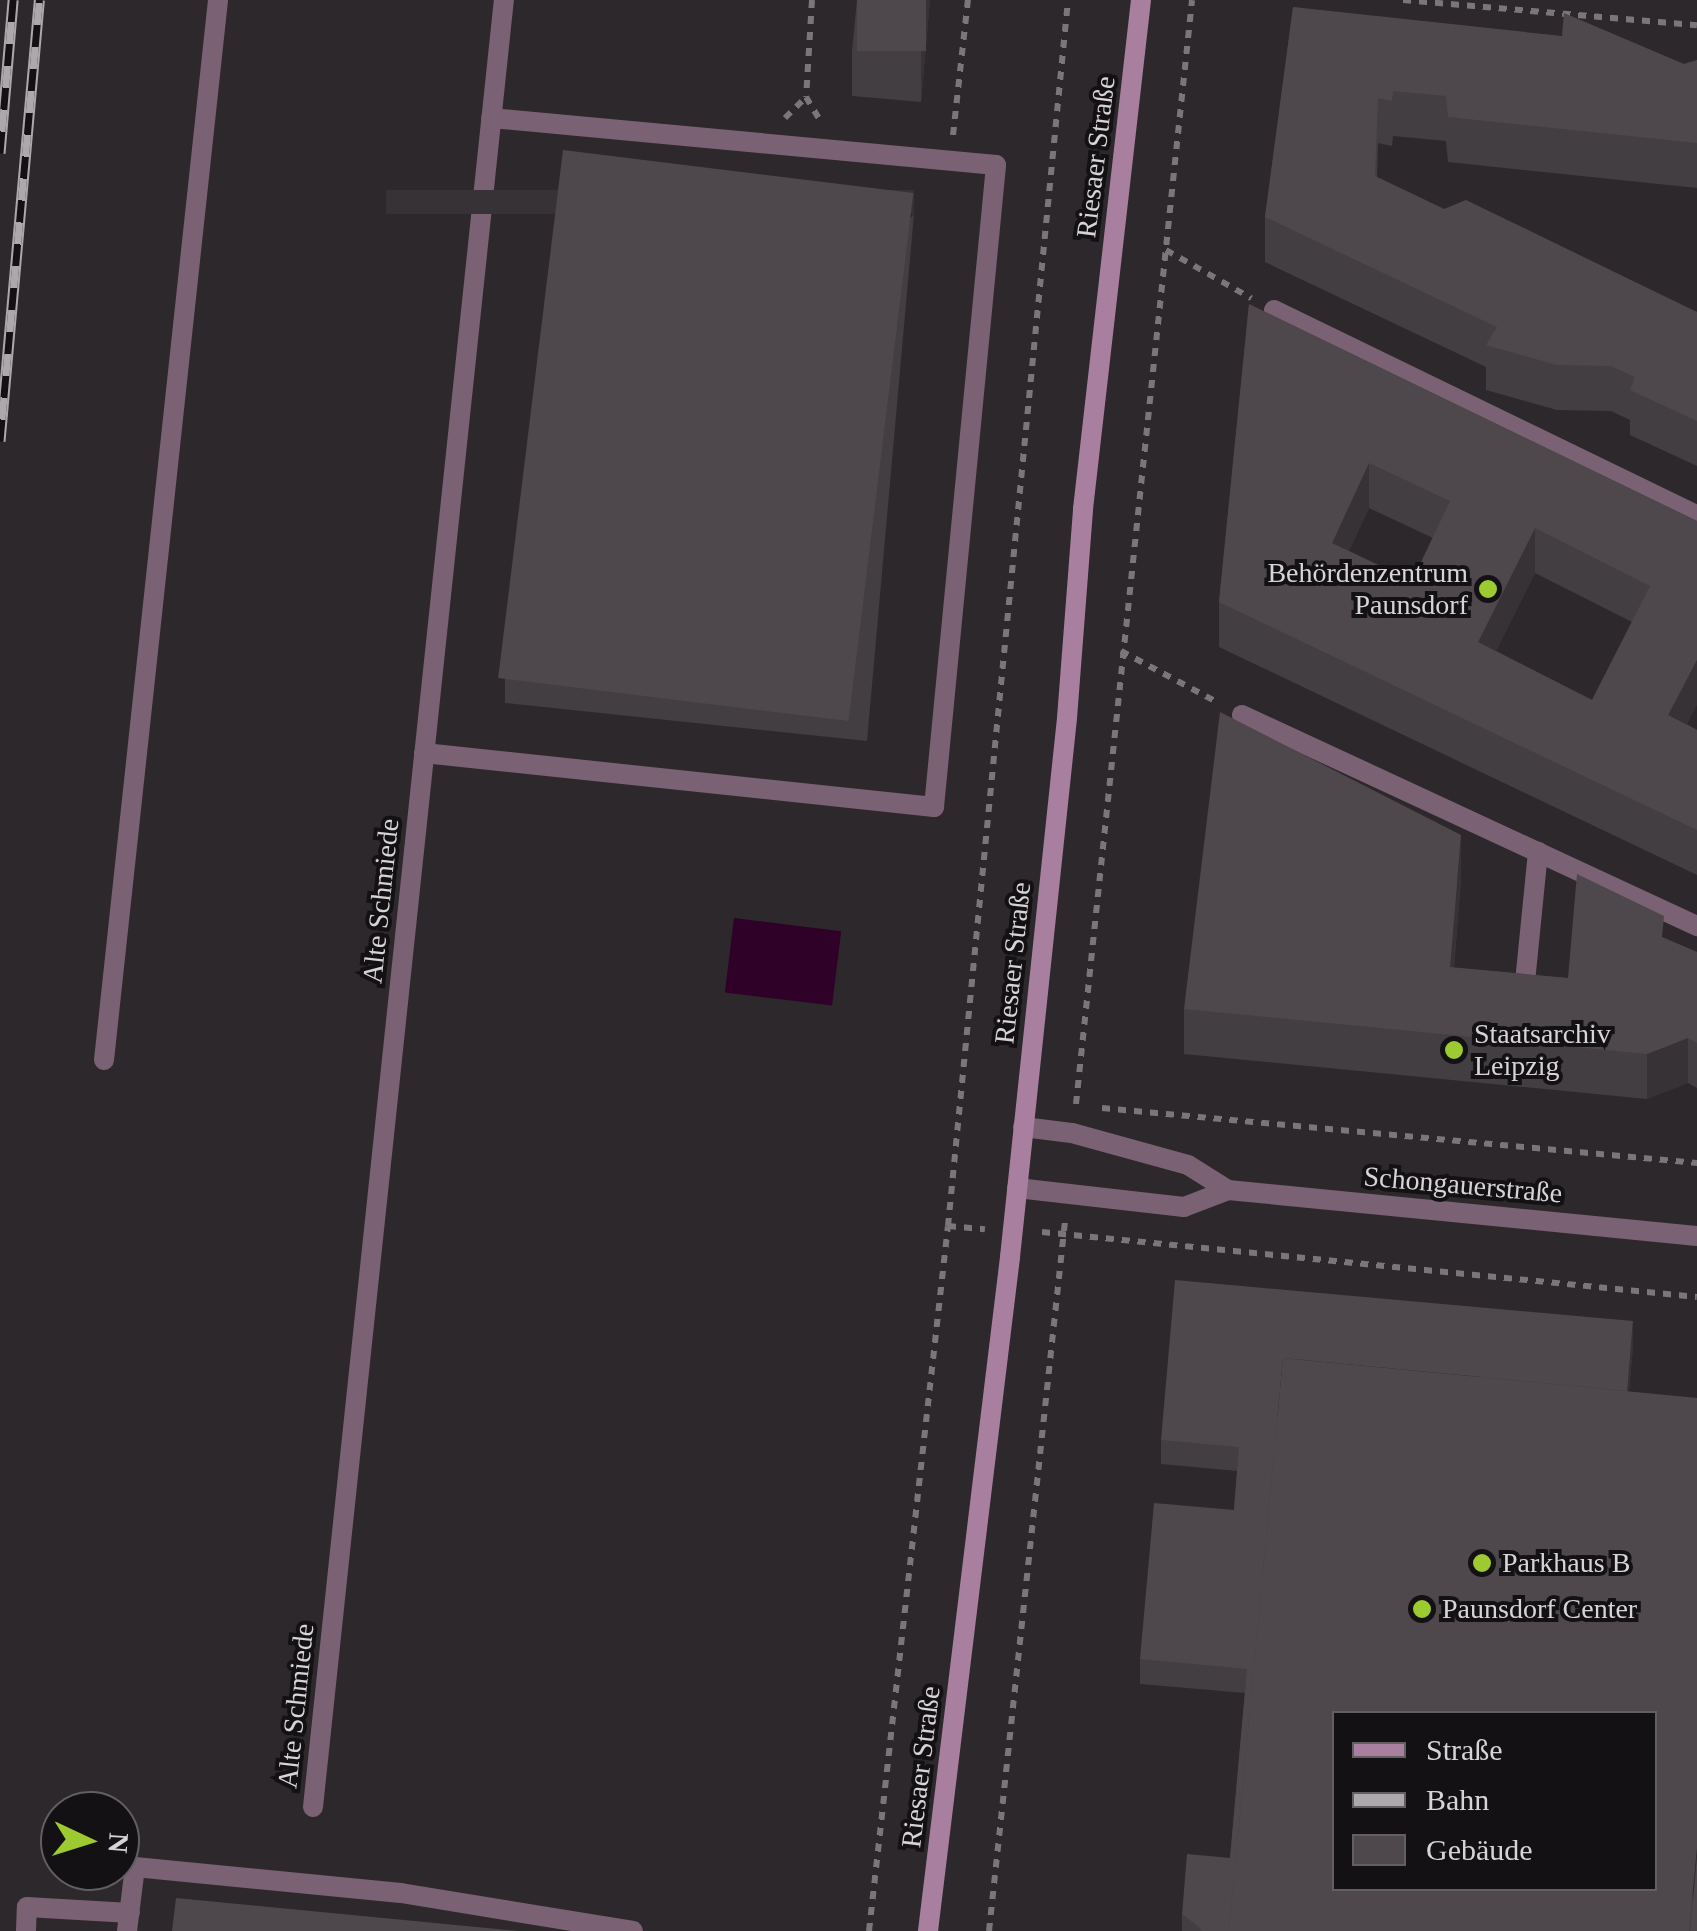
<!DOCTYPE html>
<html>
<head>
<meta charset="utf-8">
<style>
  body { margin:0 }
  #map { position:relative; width:1697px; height:1931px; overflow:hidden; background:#2d282b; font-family:"Times New Roman",serif }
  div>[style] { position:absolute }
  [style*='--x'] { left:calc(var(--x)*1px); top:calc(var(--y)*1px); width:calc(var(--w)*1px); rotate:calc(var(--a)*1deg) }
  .water>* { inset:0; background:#2f0028; transform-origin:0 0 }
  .path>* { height:6px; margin-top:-3px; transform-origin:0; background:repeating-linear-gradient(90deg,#7b7779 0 8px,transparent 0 16px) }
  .service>* { height:20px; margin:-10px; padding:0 10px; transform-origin:10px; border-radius:10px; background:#7b6174 }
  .minor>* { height:20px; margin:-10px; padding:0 10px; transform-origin:10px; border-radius:10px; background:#7b6174 }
  .secondary>* { height:20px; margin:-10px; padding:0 10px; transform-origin:10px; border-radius:10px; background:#a87f9e }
  .rail>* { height:11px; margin-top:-5.5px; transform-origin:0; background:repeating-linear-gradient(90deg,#131113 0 22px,#aca8ab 0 44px); box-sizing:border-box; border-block:2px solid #aca8ab }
  .wall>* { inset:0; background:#433e41 }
  .shaded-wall>* { inset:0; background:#373235; transform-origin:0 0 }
  .building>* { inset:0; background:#4e484c; transform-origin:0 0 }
  .dots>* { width:28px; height:28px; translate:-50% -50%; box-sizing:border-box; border:5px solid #131113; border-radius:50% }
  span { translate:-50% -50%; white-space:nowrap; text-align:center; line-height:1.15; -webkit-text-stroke:8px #131113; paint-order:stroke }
  .street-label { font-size:28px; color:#d7d4d6 }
  .poi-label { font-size:28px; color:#d7d4d6 }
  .right { translate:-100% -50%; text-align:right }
  .left { translate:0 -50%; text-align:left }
  .legend { position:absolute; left:1332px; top:1711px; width:325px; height:180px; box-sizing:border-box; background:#131113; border:2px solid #615f61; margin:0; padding:12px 18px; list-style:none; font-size:30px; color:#d7d4d6 }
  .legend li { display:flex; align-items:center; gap:20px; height:50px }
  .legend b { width:50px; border:2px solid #615f61 }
  .north { position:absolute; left:40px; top:1791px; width:100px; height:100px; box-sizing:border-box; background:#131113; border:2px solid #615f61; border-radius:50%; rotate:94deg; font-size:28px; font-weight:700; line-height:40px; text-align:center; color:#d7d4d6 }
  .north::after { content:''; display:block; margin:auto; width:35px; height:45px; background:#9dca30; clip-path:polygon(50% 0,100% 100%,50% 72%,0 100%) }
</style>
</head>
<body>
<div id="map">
  <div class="water">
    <div style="left:734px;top:918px;width:108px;height:75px;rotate:7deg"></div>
  </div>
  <div class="path">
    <div style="--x:812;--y:0;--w:97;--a:93.5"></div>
    <div style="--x:806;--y:97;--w:27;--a:59"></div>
    <div style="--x:1403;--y:0;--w:295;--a:4.9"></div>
    <div style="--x:785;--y:118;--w:30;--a:-45"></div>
    <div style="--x:953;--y:135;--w:136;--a:-83.7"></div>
    <div style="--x:1166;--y:250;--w:98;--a:29.5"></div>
    <div style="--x:1121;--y:651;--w:111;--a:28"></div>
    <div style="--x:1076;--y:1104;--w:1110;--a:-84"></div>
    <div style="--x:1102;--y:1108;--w:598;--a:5.28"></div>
    <div style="--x:948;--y:1226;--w:37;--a:5"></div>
    <div style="--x:1042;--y:1232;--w:658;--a:5.67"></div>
    <div style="--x:869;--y:1931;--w:709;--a:-83.61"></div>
    <div style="--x:948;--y:1226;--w:1232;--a:-84.41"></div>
    <div style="--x:989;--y:1931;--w:714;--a:-83.89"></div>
  </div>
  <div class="service">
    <div style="--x:1274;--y:310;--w:470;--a:25.9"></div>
    <div style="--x:1242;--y:715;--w:502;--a:24.88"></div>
    <div style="--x:424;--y:753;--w:513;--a:6.04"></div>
    <div style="--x:934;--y:807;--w:645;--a:-84.48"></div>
    <div style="--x:996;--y:165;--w:507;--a:-174.68"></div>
    <div style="--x:1525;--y:982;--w:131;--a:-84.3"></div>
    <div style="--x:104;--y:1060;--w:1066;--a:-83.86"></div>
    <div style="--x:313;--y:1807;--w:1817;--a:-83.97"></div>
    <div style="--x:26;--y:1931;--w:24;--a:-88"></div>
    <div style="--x:27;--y:1907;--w:103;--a:3.3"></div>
    <div style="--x:127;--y:1931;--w:64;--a:-82.9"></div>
    <div style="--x:135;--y:1867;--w:267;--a:5.6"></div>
    <div style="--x:401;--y:1893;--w:235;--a:9.3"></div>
  </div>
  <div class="minor">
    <div style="--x:1023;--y:1127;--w:49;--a:7"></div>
    <div style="--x:1072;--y:1133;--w:120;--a:15.4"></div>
    <div style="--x:1188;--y:1165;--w:47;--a:32"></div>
    <div style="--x:1017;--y:1188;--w:168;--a:6.5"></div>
    <div style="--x:1184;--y:1207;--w:47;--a:-21.1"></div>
    <div style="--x:1228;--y:1190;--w:471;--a:5.6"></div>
  </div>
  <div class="secondary">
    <div style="--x:928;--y:1931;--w:679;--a:-83.06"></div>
    <div style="--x:1010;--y:1257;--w:542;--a:-83.96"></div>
    <div style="--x:1067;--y:718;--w:210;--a:-85.6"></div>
    <div style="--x:1083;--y:509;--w:512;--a:-83.5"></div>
  </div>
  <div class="rail">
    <div style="--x:0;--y:153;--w:154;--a:-85.1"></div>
    <div style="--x:0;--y:441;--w:443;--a:-84.9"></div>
  </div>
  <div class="wall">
    <div style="clip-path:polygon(857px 0,930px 0,921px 102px,852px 96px,852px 51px)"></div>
    <div style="clip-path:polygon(1293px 7px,1684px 64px,1697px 60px,1697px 188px,1448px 162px,1446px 141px,1393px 136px,1392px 146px,1378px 143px,1377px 177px,1444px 209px,1697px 312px,1697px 466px,1630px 435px,1630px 420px,1611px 411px,1557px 410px,1486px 390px,1486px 367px,1265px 262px,1265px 217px)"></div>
    <div style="clip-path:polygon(914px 214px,867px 741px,505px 703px,505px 679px)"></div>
    <div style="clip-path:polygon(evenodd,1249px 304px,1697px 521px,1687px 724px,1697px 730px,1697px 875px,1219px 647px,1219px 602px,1249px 304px,1369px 508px,1433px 538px,1412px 581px,1349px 551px,1369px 508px,1249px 304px,1535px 573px,1632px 622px,1592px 700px,1496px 651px,1535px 573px)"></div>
    <div style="clip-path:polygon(1461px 880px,1454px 968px,1568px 978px,1664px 938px,1697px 952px,1697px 1088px,1688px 1083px,1647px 1099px,1184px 1054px,1184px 1009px)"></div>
    <div style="clip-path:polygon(1633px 1346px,1629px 1391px,1697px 1931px,1182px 1931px,1182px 1914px,1230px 1858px,1245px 1693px,1140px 1684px,1140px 1659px,1234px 1510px,1237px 1471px,1161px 1464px,1161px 1440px)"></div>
  </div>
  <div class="shaded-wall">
    <div style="clip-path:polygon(926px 0,930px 0,921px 102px,921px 57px)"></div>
    <div style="left:914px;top:190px;width:24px;height:528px;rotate:90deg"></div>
    <div style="clip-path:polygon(1369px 463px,1369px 508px,1332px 588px,1332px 543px)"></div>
    <div style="clip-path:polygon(1535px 528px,1535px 573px,1478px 687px,1478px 642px)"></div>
    <div style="clip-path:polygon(1697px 660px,1697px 705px,1668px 760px,1668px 715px)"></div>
    <div style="clip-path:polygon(1461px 835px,1461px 880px,1450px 1013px,1450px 967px)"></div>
    <div style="clip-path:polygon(1688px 1038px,1688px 1083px,1647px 1099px,1647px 1054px)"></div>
    <div style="clip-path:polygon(1633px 1321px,1633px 1346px,1626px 1423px,1626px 1398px)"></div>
  </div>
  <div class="building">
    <div style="left:857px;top:0;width:69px;height:51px"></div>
    <div style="clip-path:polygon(1293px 7px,1562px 36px,1564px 13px,1684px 64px,1697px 60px,1697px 143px,1448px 117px,1446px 96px,1393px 91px,1392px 101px,1378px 98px,1375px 176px,1444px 209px,1466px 200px,1697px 312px,1697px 421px,1630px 390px,1635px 377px,1611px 366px,1557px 365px,1486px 345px,1497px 327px,1265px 217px)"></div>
    <div style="left:563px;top:150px;width:353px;height:532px;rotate:7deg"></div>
    <div style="clip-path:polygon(evenodd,1249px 304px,1697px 521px,1697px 660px,1668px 715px,1697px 730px,1697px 830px,1219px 602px,1249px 304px,1369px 463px,1450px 501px,1412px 581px,1332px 543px,1369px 463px,1249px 304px,1535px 528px,1650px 586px,1592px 700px,1478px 642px,1535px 528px)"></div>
    <div style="clip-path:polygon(1220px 712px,1461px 835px,1450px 967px,1568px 978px,1577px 874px,1664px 916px,1662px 937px,1697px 952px,1697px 1043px,1688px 1038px,1647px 1054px,1184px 1009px)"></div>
    <div style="clip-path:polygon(1175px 1280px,1633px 1321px,1627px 1391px,1283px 1358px,1229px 1931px,1202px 1931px,1199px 1927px,1182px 1914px,1187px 1854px,1230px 1858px,1247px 1669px,1140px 1659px,1154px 1503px,1234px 1510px,1239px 1447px,1161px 1440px)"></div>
    <div style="clip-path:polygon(evenodd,1283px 1358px,1697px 1398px,1697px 1848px,1689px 1931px,1229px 1931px,1283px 1358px,1334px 1714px,1654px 1714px,1654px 1888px,1334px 1888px,1334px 1714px)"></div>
    <div style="clip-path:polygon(1697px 1856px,1697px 1931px,1690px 1931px)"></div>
    <div style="clip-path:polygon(176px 1898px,519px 1931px,172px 1931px)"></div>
  </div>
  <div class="dots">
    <div style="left:1488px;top:589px;background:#9dca30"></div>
    <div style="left:1454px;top:1050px;background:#9dca30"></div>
    <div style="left:1482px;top:1563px;background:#9dca30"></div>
    <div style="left:1422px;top:1609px;background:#9dca30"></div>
  </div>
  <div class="street-label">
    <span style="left:1096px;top:157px;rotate:-83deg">Riesaer Straße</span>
    <span style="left:381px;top:901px;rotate:-84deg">Alte Schmiede</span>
    <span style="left:1013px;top:963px;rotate:-84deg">Riesaer Straße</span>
    <span style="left:1463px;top:1185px;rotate:5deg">Schongauerstraße</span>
    <span style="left:296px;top:1706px;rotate:-84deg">Alte Schmiede</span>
    <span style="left:921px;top:1767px;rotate:-83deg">Riesaer Straße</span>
  </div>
  <div class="poi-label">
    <span class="right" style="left:1468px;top:589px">Behördenzentrum<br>Paunsdorf</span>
    <span class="left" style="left:1474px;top:1050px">Staatsarchiv<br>Leipzig</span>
    <span class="left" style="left:1502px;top:1563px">Parkhaus B</span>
    <span class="left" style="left:1442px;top:1609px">Paunsdorf Center</span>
  </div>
  <ul class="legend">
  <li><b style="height:12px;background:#a87f9e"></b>Straße</li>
  <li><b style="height:12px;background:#aca8ab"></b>Bahn</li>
  <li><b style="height:28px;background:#4e484c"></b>Gebäude</li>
  </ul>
  <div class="north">N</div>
</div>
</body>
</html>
